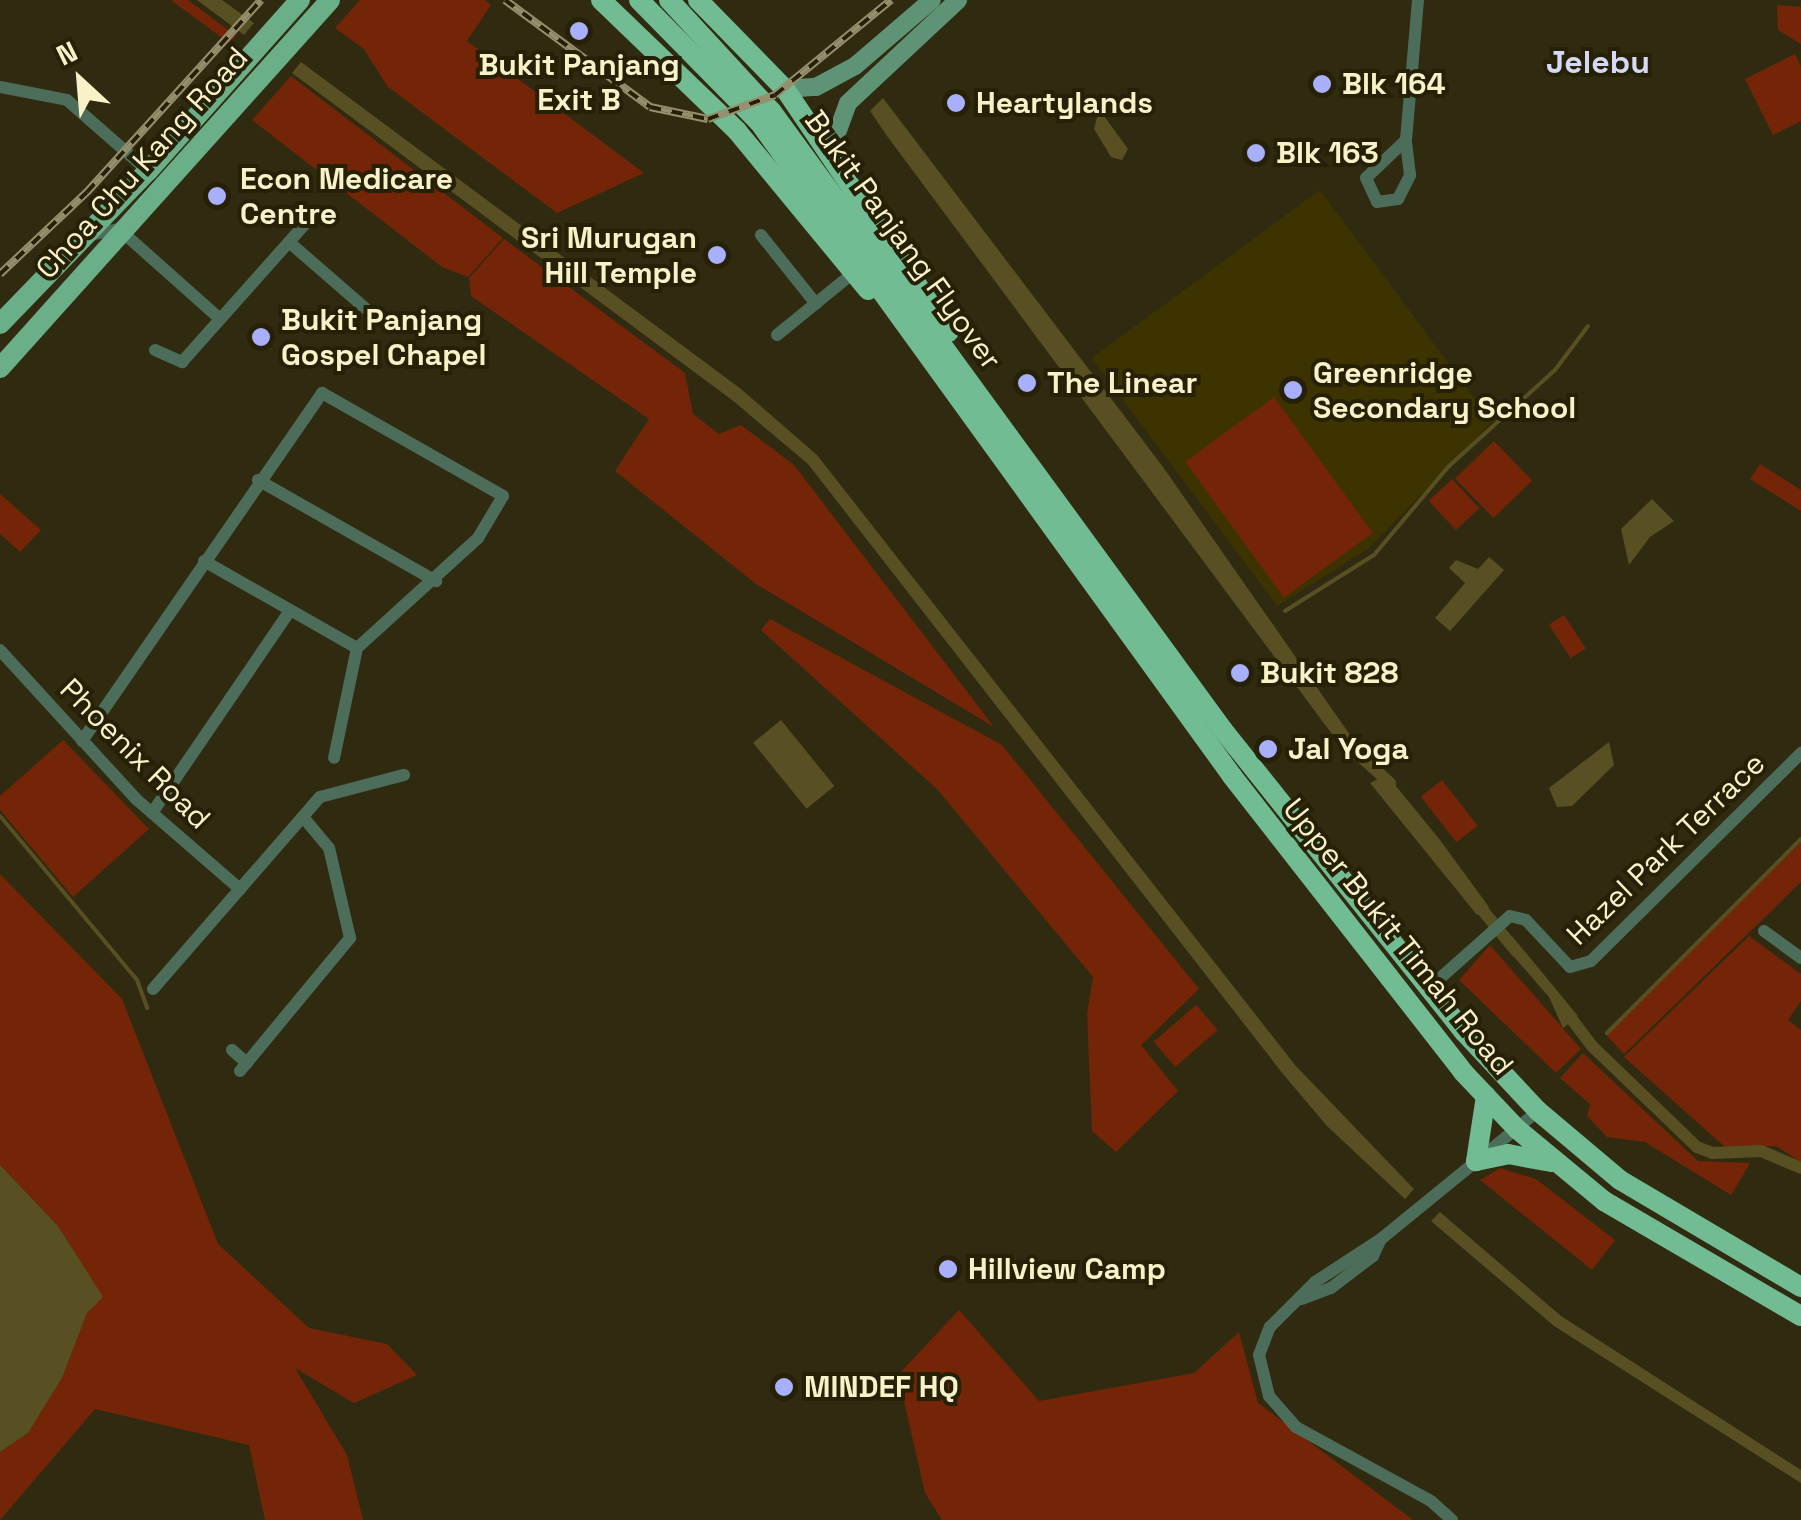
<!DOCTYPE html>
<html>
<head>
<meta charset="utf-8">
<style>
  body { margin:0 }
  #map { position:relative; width:1801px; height:1520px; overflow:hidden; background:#302b10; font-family:"Space Grotesk",sans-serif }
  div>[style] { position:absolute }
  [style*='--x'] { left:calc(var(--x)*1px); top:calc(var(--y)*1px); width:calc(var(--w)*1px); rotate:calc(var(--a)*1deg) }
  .built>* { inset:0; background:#3d3300 }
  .green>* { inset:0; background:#742507; transform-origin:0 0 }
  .water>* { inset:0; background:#584f22; transform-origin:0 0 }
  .stream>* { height:4px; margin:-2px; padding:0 2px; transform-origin:2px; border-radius:2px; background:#584f22 }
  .canal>* { height:12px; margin:-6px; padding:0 6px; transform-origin:6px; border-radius:6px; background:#584f22 }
  .minor>* { height:12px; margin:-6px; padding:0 6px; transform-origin:6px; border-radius:6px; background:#4d6d5b }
  .secondary>* { height:18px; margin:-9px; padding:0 9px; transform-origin:9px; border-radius:9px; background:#5f9375 }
  .primary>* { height:20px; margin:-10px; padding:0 10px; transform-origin:10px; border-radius:10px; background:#6baf89 }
  .trunk>* { height:20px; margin:-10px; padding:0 10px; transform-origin:10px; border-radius:10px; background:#71bc92 }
  .rail>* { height:8px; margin-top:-4px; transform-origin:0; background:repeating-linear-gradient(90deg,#262106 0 11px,#958f6d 0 22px); box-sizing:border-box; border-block:2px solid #958f6d }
  .dots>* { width:28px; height:28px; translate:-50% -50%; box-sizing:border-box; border:5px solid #262106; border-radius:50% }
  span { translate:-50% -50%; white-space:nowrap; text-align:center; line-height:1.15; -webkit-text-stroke:8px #262106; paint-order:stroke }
  .poi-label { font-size:30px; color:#f9f2c9; font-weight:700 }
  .left { translate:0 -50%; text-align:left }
  .right { translate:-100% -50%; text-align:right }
  .street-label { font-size:30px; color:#f9f2c9 }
  .neighbourhood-label { font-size:32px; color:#d4d9f6; font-weight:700 }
  .north { position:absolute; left:30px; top:30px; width:100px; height:100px; -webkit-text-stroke:8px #262106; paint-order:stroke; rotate:334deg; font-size:28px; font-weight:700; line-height:40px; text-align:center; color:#f9f2c9 }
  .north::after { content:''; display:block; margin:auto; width:35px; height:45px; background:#f9f2c9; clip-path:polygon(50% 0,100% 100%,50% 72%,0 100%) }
</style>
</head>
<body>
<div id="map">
  <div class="built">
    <div style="clip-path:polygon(1320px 190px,1492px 422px,1369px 548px,1277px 606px,1092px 358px)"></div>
  </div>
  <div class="green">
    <div style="clip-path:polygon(171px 0,188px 0,236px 36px,229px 43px)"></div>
    <div style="clip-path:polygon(360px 0,485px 0,491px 5px,467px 41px,644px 173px,557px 213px,387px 86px,364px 49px,335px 28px)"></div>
    <div style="clip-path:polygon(1777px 5px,1801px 7px,1801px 44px,1778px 30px)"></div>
    <div style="clip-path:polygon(1795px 54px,1801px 66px,1801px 121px,1773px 135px,1745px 79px)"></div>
    <div style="clip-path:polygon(291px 76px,503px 238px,468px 277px,442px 267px,252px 120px)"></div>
    <div style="clip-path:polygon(504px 239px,685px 373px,693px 414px,719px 434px,741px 425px,794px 465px,994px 727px,756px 584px,615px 471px,649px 419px,471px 296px,469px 278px)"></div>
    <div style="left:1274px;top:397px;width:168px;height:110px;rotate:54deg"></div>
    <div style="left:1494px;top:441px;width:55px;height:54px;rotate:46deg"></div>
    <div style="clip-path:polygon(1760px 464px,1801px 490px,1801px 511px,1750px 479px)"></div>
    <div style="left:1452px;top:479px;width:40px;height:32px;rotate:47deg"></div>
    <div style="clip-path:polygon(0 494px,41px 530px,20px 552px,0 534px)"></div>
    <div style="left:1564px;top:615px;width:40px;height:18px;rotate:57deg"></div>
    <div style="clip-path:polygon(770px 619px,1002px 745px,1199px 989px,1141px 1045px,1178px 1091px,1116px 1152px,1092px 1131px,1087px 1013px,1093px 977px,937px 789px,761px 630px)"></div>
    <div style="clip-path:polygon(63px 740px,149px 829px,73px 897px,0 810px,0 796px)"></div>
    <div style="left:1442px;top:780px;width:58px;height:27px;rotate:52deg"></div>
    <div style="clip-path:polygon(1801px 842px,1801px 882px,1624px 1054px,1606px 1035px)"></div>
    <div style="clip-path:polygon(0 874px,122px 999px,218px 1244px,309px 1328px,387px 1344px,417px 1375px,354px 1403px,295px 1368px,347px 1455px,363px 1520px,265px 1520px,249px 1445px,95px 1409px,0 1520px,0 1452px,28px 1433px,62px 1378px,87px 1313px,102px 1297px,58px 1226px,0 1165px)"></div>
    <div style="clip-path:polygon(1749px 936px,1801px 974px,1801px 1001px,1788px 1020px,1801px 1030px,1801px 1162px,1776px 1146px,1725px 1147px,1624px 1057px)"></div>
    <div style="clip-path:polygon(1490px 945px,1581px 1049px,1556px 1073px,1459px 980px)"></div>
    <div style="left:1196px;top:1005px;width:33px;height:56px;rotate:49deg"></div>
    <div style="clip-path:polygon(1583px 1053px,1698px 1161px,1750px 1163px,1731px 1195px,1645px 1142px,1607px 1137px,1587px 1116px,1590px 1104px,1560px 1078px)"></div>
    <div style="clip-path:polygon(1500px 1168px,1536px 1179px,1615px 1240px,1592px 1270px,1480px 1180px)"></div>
    <div style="clip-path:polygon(959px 1310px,1039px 1401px,1194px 1373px,1239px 1332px,1258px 1403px,1413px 1520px,942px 1520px,925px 1493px,898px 1375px)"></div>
  </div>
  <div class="water">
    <div style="clip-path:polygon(197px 0,222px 0,254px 23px,244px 35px)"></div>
    <div style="clip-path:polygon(301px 62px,741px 389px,817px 455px,1295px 1065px,1414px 1189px,1405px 1199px,1327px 1126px,1283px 1074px,808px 464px,732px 400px,292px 73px)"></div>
    <div style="clip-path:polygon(883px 98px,1163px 467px,1364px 755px,1352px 761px,887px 136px,870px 111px)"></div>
    <div style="clip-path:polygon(1099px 109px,1128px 149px,1122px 160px,1111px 157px,1094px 129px)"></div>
    <div style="clip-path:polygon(1652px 499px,1674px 521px,1650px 537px,1629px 565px,1621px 529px)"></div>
    <div style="clip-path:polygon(1489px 557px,1504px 570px,1450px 631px,1435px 618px,1465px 583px,1449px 568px,1456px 560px,1478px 569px)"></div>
    <div style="left:781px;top:720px;width:85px;height:36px;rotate:51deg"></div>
    <div style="clip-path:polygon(1609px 742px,1614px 765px,1572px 806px,1557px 807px,1549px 788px)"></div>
    <div style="clip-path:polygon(1387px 775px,1440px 840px,1489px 907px,1477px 915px,1370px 783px)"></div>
    <div style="clip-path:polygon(1512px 936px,1578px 1016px,1563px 1028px,1549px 997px,1501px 942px)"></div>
    <div style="clip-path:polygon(0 1165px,58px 1226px,103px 1297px,87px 1313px,62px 1378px,28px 1433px,0 1452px)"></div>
    <div style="clip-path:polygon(1440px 1212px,1561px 1316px,1801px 1470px,1801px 1483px,1554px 1326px,1431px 1221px)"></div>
  </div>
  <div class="stream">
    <div style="--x:1285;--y:611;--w:105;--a:-32.2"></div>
    <div style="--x:1374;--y:555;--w:115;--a:-49.9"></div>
    <div style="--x:1448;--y:467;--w:144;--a:-42.2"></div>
    <div style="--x:1555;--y:370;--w:55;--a:-53.1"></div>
    <div style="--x:0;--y:816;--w:214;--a:50.1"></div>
    <div style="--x:137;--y:980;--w:30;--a:70"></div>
    <div style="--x:1607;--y:1033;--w:274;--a:-45"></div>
  </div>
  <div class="canal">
    <div style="--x:1350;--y:747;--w:54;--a:42"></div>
    <div style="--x:1475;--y:901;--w:65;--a:50.6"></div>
    <div style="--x:1564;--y:1009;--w:46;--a:52.9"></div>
    <div style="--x:1592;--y:1046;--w:146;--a:43.9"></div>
    <div style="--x:1697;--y:1147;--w:17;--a:21"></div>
    <div style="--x:1713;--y:1153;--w:48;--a:-2.4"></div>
    <div style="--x:1761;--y:1151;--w:43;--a:23"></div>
  </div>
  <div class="minor">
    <div style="--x:0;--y:87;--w:68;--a:11"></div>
    <div style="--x:67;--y:100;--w:108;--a:41.2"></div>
    <div style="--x:1406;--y:140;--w:55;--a:136.5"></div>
    <div style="--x:1366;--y:178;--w:26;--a:65"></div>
    <div style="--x:1377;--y:202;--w:21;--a:-8"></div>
    <div style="--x:1398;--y:199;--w:27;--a:-63"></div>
    <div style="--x:1410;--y:175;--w:35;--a:-97"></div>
    <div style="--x:1406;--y:140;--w:141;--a:-85.1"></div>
    <div style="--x:95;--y:234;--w:25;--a:-12"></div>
    <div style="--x:119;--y:229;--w:135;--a:41.7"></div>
    <div style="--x:761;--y:235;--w:88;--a:51.4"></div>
    <div style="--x:289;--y:242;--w:101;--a:41"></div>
    <div style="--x:777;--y:335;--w:98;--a:-39.2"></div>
    <div style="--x:155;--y:350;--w:30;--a:24"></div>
    <div style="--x:182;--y:362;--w:194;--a:-48.3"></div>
    <div style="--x:258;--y:480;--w:205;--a:29.6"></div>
    <div style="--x:204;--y:561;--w:176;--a:29.6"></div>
    <div style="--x:0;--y:650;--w:202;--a:47.6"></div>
    <div style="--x:136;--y:799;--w:138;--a:40.9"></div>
    <div style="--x:82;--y:741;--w:423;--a:-55.4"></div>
    <div style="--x:322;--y:393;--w:208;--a:29.6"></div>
    <div style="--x:503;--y:496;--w:49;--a:120.8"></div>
    <div style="--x:478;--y:538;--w:164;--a:137.7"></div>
    <div style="--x:357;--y:648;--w:112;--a:101.8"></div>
    <div style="--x:152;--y:813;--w:245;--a:-55.7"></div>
    <div style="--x:1764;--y:931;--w:46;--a:36.1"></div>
    <div style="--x:1429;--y:988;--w:108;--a:-41.6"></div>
    <div style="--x:1510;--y:916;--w:16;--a:14"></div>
    <div style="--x:1526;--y:920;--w:64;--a:46.9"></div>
    <div style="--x:1570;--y:967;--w:22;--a:-16"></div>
    <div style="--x:1591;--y:961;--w:296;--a:-44.7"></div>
    <div style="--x:153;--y:989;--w:254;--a:-49"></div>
    <div style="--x:320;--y:797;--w:87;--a:-14.7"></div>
    <div style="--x:232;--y:1050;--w:20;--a:41"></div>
    <div style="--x:240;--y:1071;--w:173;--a:-50.4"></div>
    <div style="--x:350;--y:938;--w:92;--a:-103.1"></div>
    <div style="--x:329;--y:848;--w:40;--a:-130"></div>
    <div style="--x:1302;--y:1299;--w:31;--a:-21"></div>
    <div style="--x:1331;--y:1288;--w:53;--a:-37.3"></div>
    <div style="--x:1373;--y:1256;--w:19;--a:-65"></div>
    <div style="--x:1452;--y:1520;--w:28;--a:-138"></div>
    <div style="--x:1431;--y:1501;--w:154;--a:-151.3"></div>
    <div style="--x:1296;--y:1427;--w:41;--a:-131.1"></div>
    <div style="--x:1269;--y:1396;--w:42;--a:-103.7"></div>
    <div style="--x:1259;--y:1355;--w:30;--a:-69"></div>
    <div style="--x:1270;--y:1327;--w:64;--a:-45"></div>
    <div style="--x:1315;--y:1282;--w:79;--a:-33.1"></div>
    <div style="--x:1381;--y:1239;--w:203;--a:-39.2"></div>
  </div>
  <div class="secondary">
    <div style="--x:785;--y:89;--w:31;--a:-4"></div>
    <div style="--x:816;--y:87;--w:44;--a:-28.3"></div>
    <div style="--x:855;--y:66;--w:101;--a:-40.6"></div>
    <div style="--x:830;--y:152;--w:52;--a:-69.8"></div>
    <div style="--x:848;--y:103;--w:151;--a:-43.1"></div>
  </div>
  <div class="primary">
    <div style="--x:0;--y:324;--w:213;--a:-46"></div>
    <div style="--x:148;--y:171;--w:229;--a:-48.4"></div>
    <div style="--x:0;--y:368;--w:494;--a:-48.1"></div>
  </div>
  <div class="trunk">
    <div style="--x:601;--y:0;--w:189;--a:43.9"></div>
    <div style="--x:737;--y:131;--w:206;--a:50.5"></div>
    <div style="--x:639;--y:0;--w:171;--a:45.5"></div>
    <div style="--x:759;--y:122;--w:807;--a:54.12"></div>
    <div style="--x:1232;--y:776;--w:375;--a:52"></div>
    <div style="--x:1463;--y:1072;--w:79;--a:46.5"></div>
    <div style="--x:1517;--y:1129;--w:113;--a:39.6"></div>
    <div style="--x:1604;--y:1201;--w:228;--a:30.3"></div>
    <div style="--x:669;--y:0;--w:152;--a:47.4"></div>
    <div style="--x:772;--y:112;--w:765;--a:53.88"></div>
    <div style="--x:1223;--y:730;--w:386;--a:51.4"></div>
    <div style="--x:1464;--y:1032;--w:108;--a:46.9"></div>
    <div style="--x:1538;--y:1111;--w:107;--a:40.1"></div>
    <div style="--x:1620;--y:1180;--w:210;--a:30.6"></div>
    <div style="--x:698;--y:0;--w:124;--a:45.7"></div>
    <div style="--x:785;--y:89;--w:293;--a:56"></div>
    <div style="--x:1486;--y:1096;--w:66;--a:98.7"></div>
    <div style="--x:1476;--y:1161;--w:33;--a:-12"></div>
    <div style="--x:1508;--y:1154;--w:44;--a:10.5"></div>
  </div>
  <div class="rail">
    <div style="--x:505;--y:0;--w:180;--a:36.4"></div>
    <div style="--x:650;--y:107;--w:59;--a:11.7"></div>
    <div style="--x:708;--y:119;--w:71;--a:-19.7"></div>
    <div style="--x:775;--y:95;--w:150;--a:-39.3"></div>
    <div style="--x:0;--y:274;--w:120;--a:-43.3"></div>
    <div style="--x:87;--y:192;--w:259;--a:-47.8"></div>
  </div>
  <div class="dots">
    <div style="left:579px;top:31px;background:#a8b0fc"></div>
    <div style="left:1322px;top:84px;background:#a8b0fc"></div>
    <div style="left:956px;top:103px;background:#a8b0fc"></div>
    <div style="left:1256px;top:153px;background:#a8b0fc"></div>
    <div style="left:217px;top:196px;background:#a8b0fc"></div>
    <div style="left:717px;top:255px;background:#a8b0fc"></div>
    <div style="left:261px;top:337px;background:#a8b0fc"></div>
    <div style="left:1027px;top:383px;background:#a8b0fc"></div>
    <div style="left:1293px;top:390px;background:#a8b0fc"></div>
    <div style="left:1240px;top:673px;background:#a8b0fc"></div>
    <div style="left:1268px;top:749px;background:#a8b0fc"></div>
    <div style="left:948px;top:1269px;background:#a8b0fc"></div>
    <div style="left:784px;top:1387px;background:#a8b0fc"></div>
  </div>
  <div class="poi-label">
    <span style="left:579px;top:82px">Bukit Panjang<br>Exit B</span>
    <span class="left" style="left:1342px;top:84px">Blk 164</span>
    <span class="left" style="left:976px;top:103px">Heartylands</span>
    <span class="left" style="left:1276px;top:153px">Blk 163</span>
    <span class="left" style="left:240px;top:196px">Econ Medicare<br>Centre</span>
    <span class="right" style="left:697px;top:255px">Sri Murugan<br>Hill Temple</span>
    <span class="left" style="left:281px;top:337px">Bukit Panjang<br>Gospel Chapel</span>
    <span class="left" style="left:1313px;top:390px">Greenridge<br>Secondary School</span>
    <span class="left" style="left:1047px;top:383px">The Linear</span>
    <span class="left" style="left:1260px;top:673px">Bukit 828</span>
    <span class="left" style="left:1288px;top:749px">Jal Yoga</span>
    <span class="left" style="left:968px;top:1269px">Hillview Camp</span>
    <span class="left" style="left:804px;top:1387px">MINDEF HQ</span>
  </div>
  <div class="street-label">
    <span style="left:142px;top:163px;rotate:-48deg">Choa Chu Kang Road</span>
    <span style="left:903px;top:240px;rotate:54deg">Bukit Panjang Flyover</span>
    <span style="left:135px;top:754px;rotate:45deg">Phoenix Road</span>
    <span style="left:1666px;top:849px;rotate:-44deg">Hazel Park Terrace</span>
    <span style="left:1398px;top:937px;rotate:51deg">Upper Bukit Timah Road</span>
  </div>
  <div class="neighbourhood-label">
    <span style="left:1598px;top:62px">Jelebu</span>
  </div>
  <div class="north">N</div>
</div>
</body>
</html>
